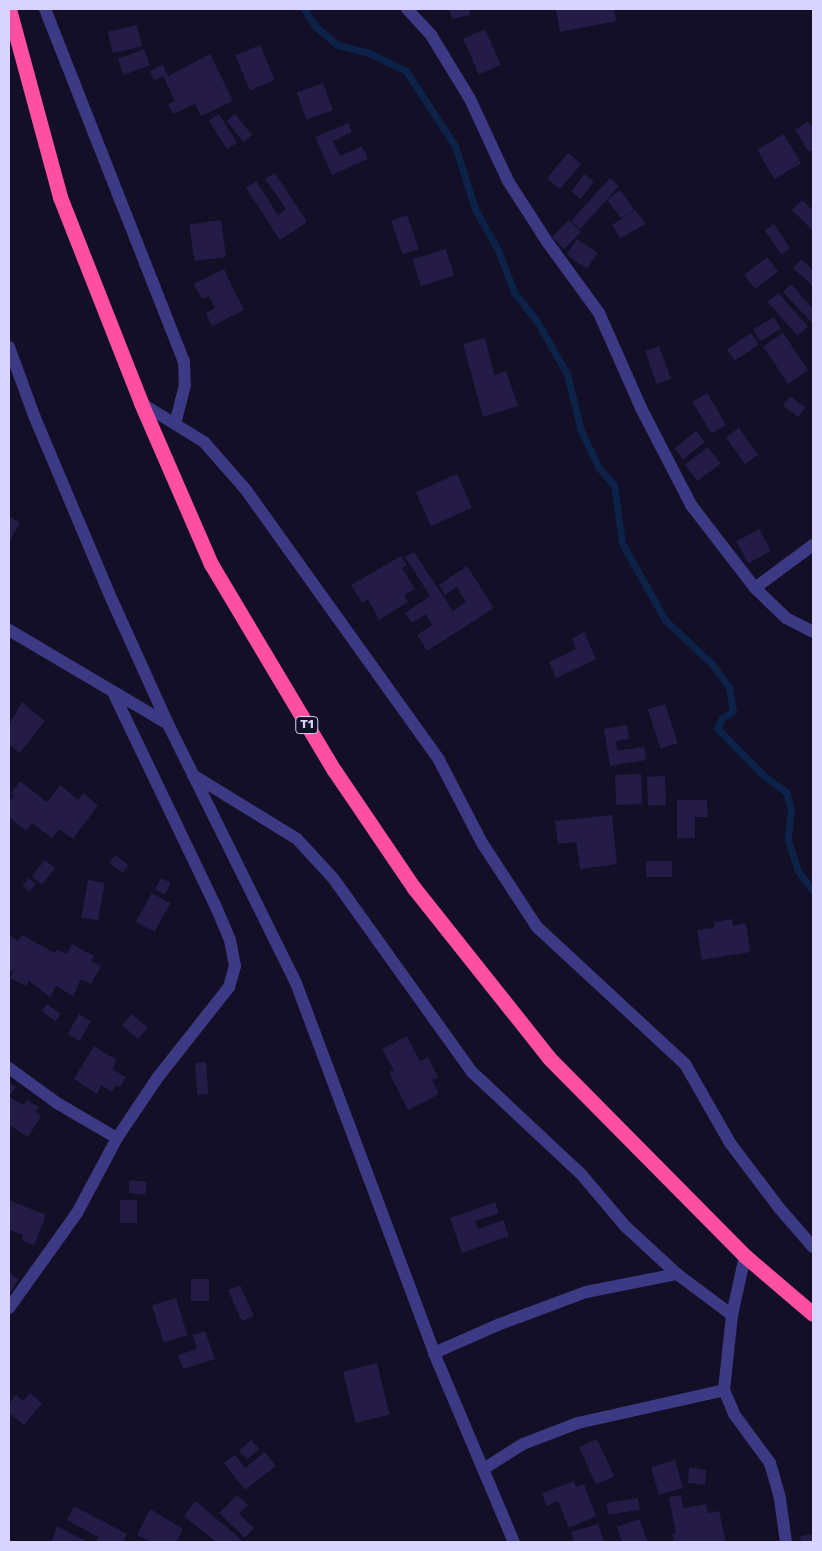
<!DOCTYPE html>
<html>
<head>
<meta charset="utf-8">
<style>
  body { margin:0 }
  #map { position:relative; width:822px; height:1551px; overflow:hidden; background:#130f26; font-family:Rubik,sans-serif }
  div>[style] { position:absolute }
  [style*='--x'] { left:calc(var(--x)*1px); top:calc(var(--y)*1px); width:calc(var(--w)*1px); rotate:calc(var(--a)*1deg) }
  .stream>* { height:7px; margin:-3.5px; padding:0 3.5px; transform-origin:3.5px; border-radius:3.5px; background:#0c2248 }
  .building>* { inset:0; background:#241b47; transform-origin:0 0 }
  .minor>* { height:12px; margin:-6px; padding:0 6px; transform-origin:6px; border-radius:6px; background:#3d3a85 }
  .highway>* { height:15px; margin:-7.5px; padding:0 7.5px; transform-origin:7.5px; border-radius:7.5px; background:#ff4fa3 }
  span { translate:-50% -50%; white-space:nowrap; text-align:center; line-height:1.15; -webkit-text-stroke:5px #130f26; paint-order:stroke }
  .shield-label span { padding:1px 4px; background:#130f26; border:1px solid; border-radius:4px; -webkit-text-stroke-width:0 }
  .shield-label { font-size:12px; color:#d9d4ff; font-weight:700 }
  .frame { position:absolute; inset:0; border:10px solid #d9d4ff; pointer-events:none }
</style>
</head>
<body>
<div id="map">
  <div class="stream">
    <div style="--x:304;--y:9;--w:20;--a:57"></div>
    <div style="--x:315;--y:26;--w:30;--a:40"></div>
    <div style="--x:338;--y:45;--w:32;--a:14"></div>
    <div style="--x:369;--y:53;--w:41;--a:25.9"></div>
    <div style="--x:406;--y:71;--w:90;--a:56.8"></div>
    <div style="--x:455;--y:146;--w:66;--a:72.4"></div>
    <div style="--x:475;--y:209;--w:47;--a:60.7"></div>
    <div style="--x:498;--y:250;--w:45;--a:69.1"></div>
    <div style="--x:514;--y:292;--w:39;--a:52"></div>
    <div style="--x:538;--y:323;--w:59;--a:60.4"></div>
    <div style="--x:567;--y:374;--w:59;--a:76.2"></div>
    <div style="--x:581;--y:431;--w:41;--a:64.1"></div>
    <div style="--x:599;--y:468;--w:23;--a:49"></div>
    <div style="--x:614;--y:485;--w:59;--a:82.1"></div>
    <div style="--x:622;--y:543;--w:88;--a:60.8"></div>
    <div style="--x:665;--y:620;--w:64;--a:43.1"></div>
    <div style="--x:712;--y:664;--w:29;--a:54"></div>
    <div style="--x:729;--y:687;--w:24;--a:81"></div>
    <div style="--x:733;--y:711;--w:12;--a:149"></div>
    <div style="--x:723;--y:717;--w:13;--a:119"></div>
    <div style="--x:717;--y:728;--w:66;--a:45.6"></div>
    <div style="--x:763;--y:775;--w:29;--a:36"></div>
    <div style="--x:786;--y:792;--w:18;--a:74"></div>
    <div style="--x:791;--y:809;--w:31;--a:96"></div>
    <div style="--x:788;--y:840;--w:33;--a:72"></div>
    <div style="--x:798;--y:871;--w:25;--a:53"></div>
  </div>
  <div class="building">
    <div style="clip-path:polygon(449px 9px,469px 9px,470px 15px,452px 19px)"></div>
    <div style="clip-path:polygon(556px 9px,614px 9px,616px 21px,560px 32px)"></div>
    <div style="left:137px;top:25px;width:22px;height:30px;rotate:77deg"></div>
    <div style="left:485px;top:29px;width:39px;height:24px;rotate:66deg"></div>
    <div style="left:260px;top:45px;width:38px;height:27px;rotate:67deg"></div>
    <div style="left:144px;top:49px;width:17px;height:28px;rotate:69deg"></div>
    <div style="clip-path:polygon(210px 54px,233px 101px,201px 116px,195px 104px,173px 114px,168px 104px,175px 101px,163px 76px,154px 81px,150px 71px,163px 65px,168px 76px)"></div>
    <div style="left:323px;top:83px;width:29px;height:28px;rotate:70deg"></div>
    <div style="left:219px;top:114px;width:34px;height:12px;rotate:58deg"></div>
    <div style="left:235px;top:114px;width:27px;height:11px;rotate:51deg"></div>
    <div style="clip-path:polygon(808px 121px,813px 129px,813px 150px,809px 152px,795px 130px)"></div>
    <div style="clip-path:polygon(348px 123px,352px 132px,333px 141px,340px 156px,362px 146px,368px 159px,332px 175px,315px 137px)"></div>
    <div style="left:784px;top:134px;width:34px;height:31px;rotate:60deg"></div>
    <div style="left:568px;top:153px;width:17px;height:33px;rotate:40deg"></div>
    <div style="clip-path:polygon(275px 173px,307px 222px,280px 240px,246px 188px,256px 181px,278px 215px,286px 209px,265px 179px)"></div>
    <div style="left:584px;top:174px;width:12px;height:22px;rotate:35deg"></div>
    <div style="left:610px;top:178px;width:12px;height:58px;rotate:42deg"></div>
    <div style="left:620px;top:190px;width:24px;height:16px;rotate:54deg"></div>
    <div style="clip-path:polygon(802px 200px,813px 211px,812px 230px,792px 210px)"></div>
    <div style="clip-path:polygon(635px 210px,646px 224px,620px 238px,612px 225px)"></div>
    <div style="left:407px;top:215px;width:36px;height:17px;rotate:71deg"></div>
    <div style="left:221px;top:220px;width:37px;height:32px;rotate:82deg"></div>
    <div style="left:569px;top:220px;width:17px;height:24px;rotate:45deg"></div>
    <div style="left:774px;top:224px;width:29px;height:11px;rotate:56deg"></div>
    <div style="left:577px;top:239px;width:25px;height:19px;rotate:34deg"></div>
    <div style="left:446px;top:249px;width:28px;height:35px;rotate:73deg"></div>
    <div style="left:767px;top:257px;width:18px;height:29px;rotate:52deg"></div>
    <div style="clip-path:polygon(801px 259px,813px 270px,813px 286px,793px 268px)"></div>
    <div style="clip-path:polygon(224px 269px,244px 310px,212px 326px,206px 313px,215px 308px,209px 296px,202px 299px,194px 284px)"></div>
    <div style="clip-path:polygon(791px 284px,813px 309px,813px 324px,783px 292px)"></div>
    <div style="left:778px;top:293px;width:45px;height:14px;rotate:48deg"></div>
    <div style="left:774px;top:317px;width:14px;height:24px;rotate:60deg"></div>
    <div style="left:751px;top:333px;width:14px;height:29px;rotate:56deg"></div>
    <div style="left:783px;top:333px;width:45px;height:24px;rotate:56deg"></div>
    <div style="clip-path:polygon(485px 338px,494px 375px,506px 371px,518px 406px,483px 417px,463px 344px)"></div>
    <div style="left:659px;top:346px;width:35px;height:15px;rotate:70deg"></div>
    <div style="left:707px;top:393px;width:37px;height:17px;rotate:59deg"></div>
    <div style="left:790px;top:396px;width:19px;height:12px;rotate:36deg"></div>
    <div style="left:739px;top:428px;width:33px;height:16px;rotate:55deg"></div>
    <div style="left:696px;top:431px;width:14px;height:28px;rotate:51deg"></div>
    <div style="left:708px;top:447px;width:21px;height:29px;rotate:53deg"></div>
    <div style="left:457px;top:474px;width:37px;height:45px;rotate:66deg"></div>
    <div style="clip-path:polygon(9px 516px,20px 523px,9px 542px)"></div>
    <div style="left:759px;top:529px;width:25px;height:26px;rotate:61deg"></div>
    <div style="clip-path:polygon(414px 552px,453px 611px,466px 602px,457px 587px,445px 595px,439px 585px,467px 566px,494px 608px,427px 651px,417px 635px,432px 625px,426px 614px,412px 623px,405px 613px,430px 596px,405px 557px)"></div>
    <div style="clip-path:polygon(401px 556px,407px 565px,402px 568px,415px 589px,404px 595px,408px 602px,379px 620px,368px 599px,362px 603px,351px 585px)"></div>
    <div style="clip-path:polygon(584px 632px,596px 659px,556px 678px,549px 662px,576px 649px,572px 638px)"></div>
    <div style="clip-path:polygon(22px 702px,45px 721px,20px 753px,9px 745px,9px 725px)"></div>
    <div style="left:665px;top:704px;width:41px;height:18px;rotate:72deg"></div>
    <div style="clip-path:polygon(627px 725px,629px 739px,616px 741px,617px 751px,644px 747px,646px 760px,610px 766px,604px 729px)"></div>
    <div style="left:641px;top:774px;width:30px;height:26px;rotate:88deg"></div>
    <div style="left:665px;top:776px;width:29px;height:18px;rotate:88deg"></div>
    <div style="clip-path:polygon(20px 781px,47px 802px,60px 785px,78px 800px,83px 793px,98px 805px,73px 839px,59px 829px,52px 838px,32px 823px,26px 831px,9px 817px,9px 803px,14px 795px,11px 793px)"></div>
    <div style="clip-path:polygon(677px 800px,707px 800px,708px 817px,695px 817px,695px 838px,677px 838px)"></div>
    <div style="clip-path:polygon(612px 815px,617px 864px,580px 869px,576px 842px,558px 844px,555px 821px)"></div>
    <div style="left:115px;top:855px;width:17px;height:10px;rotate:36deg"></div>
    <div style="left:45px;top:860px;width:13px;height:21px;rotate:39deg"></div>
    <div style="left:646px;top:861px;width:26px;height:16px"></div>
    <div style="left:29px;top:878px;width:9px;height:10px;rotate:41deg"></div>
    <div style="left:161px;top:878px;width:11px;height:13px;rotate:27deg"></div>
    <div style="left:88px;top:880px;width:17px;height:38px;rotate:10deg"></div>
    <div style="left:152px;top:893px;width:21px;height:33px;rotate:29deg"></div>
    <div style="clip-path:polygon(732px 919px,733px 926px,746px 923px,750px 952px,702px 960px,697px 930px,714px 928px,714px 922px)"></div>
    <div style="clip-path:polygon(22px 935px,55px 953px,57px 949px,67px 954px,72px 944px,94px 956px,91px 961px,101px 966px,91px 984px,81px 979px,73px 996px,56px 986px,50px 997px,29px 981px,26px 986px,10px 978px,13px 972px,9px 970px,9px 939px,10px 936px,18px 941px)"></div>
    <div style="left:47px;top:1004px;width:17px;height:9px;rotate:36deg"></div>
    <div style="left:79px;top:1014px;width:14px;height:23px;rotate:30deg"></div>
    <div style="left:132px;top:1014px;width:21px;height:15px;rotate:41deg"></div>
    <div style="clip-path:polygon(407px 1036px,420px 1061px,428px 1057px,438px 1077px,432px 1080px,439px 1094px,408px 1110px,389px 1073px,394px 1070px,382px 1049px)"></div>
    <div style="clip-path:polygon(94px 1046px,117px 1060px,112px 1069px,126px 1077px,120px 1087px,116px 1085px,112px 1092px,101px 1085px,97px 1094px,74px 1079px)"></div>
    <div style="left:206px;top:1062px;width:32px;height:11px;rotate:86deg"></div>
    <div style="clip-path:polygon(9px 1082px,16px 1087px,9px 1097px,24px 1105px,27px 1100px,39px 1107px,35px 1112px,41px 1116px,28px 1137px,9px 1125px)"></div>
    <div style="left:130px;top:1180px;width:17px;height:13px;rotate:7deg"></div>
    <div style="clip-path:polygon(9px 1200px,46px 1215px,34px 1245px,21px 1240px,23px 1235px,10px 1230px,9px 1234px)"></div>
    <div style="left:120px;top:1200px;width:17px;height:23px"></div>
    <div style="clip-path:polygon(495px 1202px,499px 1213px,475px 1221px,478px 1229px,503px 1220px,509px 1236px,462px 1253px,450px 1218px)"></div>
    <div style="clip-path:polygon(9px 1273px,19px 1279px,9px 1294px)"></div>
    <div style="left:191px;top:1279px;width:18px;height:22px"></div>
    <div style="left:240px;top:1285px;width:34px;height:13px;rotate:66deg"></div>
    <div style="left:176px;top:1298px;width:39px;height:25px;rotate:73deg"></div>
    <div style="clip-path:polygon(205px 1331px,215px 1359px,183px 1369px,178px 1355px,197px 1349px,193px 1335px)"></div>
    <div style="left:377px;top:1363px;width:53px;height:35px;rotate:76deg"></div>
    <div style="clip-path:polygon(30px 1393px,42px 1403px,24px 1425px,9px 1413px,9px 1404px,16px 1395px,23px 1401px)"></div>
    <div style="left:597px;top:1439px;width:41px;height:20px;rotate:65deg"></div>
    <div style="left:251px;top:1440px;width:12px;height:16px;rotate:48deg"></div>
    <div style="clip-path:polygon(265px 1452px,276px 1466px,245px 1490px,224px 1463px,235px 1455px,245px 1468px)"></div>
    <div style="left:675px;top:1460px;width:29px;height:25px;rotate:74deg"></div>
    <div style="clip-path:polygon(689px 1467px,706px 1470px,705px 1485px,688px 1483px)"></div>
    <div style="clip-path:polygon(574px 1481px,576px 1487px,584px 1484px,596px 1516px,569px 1528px,558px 1501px,546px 1506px,542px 1493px)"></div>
    <div style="clip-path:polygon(237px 1495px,248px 1505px,239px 1514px,254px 1528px,245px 1538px,219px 1513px)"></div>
    <div style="clip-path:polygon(681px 1495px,683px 1508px,706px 1504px,708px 1513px,719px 1511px,726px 1542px,674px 1542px,672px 1534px,676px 1533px,669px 1497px)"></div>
    <div style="left:638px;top:1498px;width:12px;height:32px;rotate:81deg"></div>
    <div style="clip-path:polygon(195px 1501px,241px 1539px,238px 1542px,216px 1542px,184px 1516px)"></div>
    <div style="clip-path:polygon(74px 1506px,127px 1534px,123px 1542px,96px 1542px,98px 1537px,67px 1520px)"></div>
    <div style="clip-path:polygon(150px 1509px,183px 1529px,176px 1542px,151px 1542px,137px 1535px)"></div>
    <div style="clip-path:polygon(639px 1519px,648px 1542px,622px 1542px,617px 1527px)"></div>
    <div style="clip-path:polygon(598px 1524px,604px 1542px,574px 1542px,571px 1532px)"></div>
    <div style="clip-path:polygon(57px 1526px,88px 1542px,51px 1542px)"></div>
    <div style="clip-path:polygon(813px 1534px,813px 1542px,801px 1542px,800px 1536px)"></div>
  </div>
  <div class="minor">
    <div style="--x:45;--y:9;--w:378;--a:68.5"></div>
    <div style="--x:184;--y:361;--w:24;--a:88"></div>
    <div style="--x:185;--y:385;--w:40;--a:104.4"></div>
    <div style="--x:407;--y:9;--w:35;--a:47"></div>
    <div style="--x:431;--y:35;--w:75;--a:58.6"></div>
    <div style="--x:470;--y:99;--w:90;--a:65.1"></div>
    <div style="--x:508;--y:181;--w:74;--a:57.2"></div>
    <div style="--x:548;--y:243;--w:87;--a:53.9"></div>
    <div style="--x:599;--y:313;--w:104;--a:66.1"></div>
    <div style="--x:641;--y:408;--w:109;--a:62.7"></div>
    <div style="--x:691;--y:505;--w:105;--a:52.4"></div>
    <div style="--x:755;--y:588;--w:43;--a:44.1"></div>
    <div style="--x:786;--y:618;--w:30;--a:27"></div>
    <div style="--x:9;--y:347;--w:76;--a:69.9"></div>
    <div style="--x:35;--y:418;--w:198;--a:67.1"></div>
    <div style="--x:112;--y:600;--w:136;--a:65.7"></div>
    <div style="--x:168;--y:724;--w:289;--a:63.7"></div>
    <div style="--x:296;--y:983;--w:395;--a:69.5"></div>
    <div style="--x:434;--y:1353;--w:205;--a:67.1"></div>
    <div style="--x:141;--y:403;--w:74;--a:31.8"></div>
    <div style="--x:204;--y:442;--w:64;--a:48.8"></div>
    <div style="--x:246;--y:490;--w:332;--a:54.4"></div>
    <div style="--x:439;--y:760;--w:93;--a:62.6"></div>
    <div style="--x:482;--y:843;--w:100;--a:56.8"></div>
    <div style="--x:537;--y:927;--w:202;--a:42.8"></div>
    <div style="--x:685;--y:1064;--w:91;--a:60.3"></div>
    <div style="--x:730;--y:1143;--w:83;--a:52.9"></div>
    <div style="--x:780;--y:1209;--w:50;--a:49"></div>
    <div style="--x:755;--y:588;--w:72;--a:-36.6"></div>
    <div style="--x:9;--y:630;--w:185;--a:30.6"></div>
    <div style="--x:193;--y:775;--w:122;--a:31.6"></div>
    <div style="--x:297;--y:839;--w:53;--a:47.3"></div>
    <div style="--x:333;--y:878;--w:239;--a:54.4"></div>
    <div style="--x:472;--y:1072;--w:149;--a:43.1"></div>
    <div style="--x:581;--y:1174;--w:68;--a:49.8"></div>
    <div style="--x:625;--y:1226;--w:71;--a:42.7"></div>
    <div style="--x:677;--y:1274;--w:69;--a:36.7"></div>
    <div style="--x:9;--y:1068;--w:59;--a:36.1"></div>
    <div style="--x:57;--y:1103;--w:69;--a:30.3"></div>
    <div style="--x:745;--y:1256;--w:60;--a:102.4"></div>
    <div style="--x:732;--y:1315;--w:75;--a:96.1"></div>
    <div style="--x:724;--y:1390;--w:26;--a:67"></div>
    <div style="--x:734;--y:1414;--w:61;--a:53.7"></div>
    <div style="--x:770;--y:1463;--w:37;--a:74"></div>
    <div style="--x:780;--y:1499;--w:43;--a:82.1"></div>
    <div style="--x:9;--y:1308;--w:117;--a:-54.4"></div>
    <div style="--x:77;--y:1213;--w:85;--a:-61.9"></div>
    <div style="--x:117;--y:1138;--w:73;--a:-56.1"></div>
    <div style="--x:158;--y:1077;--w:115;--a:-51.7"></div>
    <div style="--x:229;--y:987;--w:22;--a:-74"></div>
    <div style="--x:235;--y:966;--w:26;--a:-101"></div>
    <div style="--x:230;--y:940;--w:38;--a:-113"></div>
    <div style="--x:215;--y:905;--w:234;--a:-115.6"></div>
    <div style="--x:434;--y:1353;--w:72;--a:-23.7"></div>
    <div style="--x:500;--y:1324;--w:92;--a:-20.4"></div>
    <div style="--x:586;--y:1292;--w:93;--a:-11.2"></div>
    <div style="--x:485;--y:1468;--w:45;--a:-32.3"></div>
    <div style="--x:523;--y:1444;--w:59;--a:-20.9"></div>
    <div style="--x:578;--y:1423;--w:150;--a:-12.7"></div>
  </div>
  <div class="highway">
    <div style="--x:9;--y:9;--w:195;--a:74.8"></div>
    <div style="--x:60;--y:197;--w:221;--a:68.5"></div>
    <div style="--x:141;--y:403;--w:176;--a:66.5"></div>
    <div style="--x:211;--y:564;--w:240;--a:59.2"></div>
    <div style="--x:334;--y:770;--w:143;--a:55.9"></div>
    <div style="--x:414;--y:888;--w:217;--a:51.5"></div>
    <div style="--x:549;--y:1058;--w:279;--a:45.3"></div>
    <div style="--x:745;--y:1256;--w:89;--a:40.5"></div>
  </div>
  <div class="shield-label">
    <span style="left:307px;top:725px">T1</span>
  </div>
  <div class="frame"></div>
</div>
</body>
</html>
